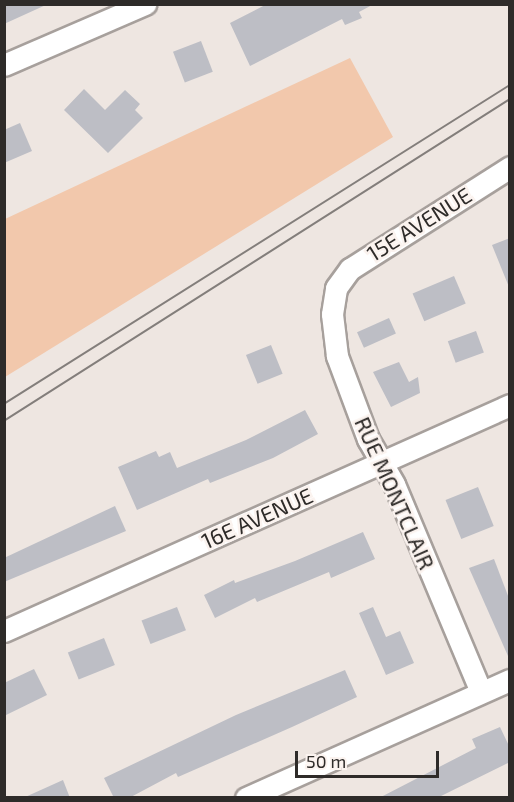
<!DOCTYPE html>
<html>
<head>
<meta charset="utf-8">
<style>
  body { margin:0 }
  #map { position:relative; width:514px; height:802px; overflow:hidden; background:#eee6e1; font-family:"Exo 2",sans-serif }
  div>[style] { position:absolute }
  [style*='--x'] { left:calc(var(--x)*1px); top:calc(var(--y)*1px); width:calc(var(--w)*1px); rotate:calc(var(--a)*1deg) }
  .green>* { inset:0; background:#f2c8ac }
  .building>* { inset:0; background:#bdbec5; transform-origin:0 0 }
  .roads { filter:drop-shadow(2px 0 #a7a09c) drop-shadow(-2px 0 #a7a09c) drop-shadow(0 2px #a7a09c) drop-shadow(0 -2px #a7a09c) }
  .minor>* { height:21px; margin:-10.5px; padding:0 10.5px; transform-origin:10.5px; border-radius:10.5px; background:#fff }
  .tram>* { height:1.5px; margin:-0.75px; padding:0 0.75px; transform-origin:0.75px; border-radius:0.75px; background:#837e7b }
  span { translate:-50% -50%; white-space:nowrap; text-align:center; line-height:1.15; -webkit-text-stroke:5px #fbf3ef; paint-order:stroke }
  .street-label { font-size:22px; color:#2e2b29 }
  .frame { position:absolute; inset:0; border:6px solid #2e2b29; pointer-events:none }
  .scale { position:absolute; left:295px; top:751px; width:144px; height:27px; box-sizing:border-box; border:3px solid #2e2b29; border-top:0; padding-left:8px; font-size:18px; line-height:21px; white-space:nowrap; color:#2e2b29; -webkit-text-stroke:4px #fbf3ef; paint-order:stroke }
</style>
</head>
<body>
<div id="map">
  <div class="green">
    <div style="clip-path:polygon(350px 58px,393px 137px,5px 377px,5px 219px)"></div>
  </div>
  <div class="building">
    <div style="clip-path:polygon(4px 4px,48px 4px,4px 24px)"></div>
    <div style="clip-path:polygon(267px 4px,374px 4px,359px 12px,362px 18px,345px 25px,342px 19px,250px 66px,230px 23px)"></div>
    <div style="left:201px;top:41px;width:33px;height:30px;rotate:69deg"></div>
    <div style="clip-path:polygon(84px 89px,105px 110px,125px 90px,140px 104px,135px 110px,143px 118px,108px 153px,64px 110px)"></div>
    <div style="clip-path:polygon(20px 123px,32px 151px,4px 163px,4px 130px)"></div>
    <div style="clip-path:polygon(510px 238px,510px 287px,509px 287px,492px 245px)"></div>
    <div style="left:454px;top:276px;width:30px;height:45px;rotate:67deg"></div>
    <div style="left:389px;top:318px;width:17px;height:35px;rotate:66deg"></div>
    <div style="left:476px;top:331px;width:23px;height:30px;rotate:70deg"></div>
    <div style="left:271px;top:345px;width:31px;height:27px;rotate:68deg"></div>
    <div style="clip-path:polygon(399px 362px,409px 382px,418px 377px,420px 393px,391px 407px,373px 372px)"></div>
    <div style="clip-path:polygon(305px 410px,318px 434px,273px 458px,210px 483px,208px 479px,137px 510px,118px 467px,156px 451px,159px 457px,170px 452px,177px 468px,246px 440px)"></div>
    <div style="left:478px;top:487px;width:42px;height:35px;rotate:68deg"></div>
    <div style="clip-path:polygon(115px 506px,126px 531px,4px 582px,4px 558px)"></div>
    <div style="clip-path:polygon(363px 532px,375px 559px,331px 578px,329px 572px,257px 602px,255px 598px,215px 618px,204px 595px,234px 580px,235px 583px,295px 561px)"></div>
    <div style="clip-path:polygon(494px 559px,510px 601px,508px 656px,469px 568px)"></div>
    <div style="left:177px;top:607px;width:25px;height:38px;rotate:69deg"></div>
    <div style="clip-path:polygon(373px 607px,386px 637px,400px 631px,414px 663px,386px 675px,359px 613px)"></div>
    <div style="left:104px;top:638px;width:29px;height:39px;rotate:68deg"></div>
    <div style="clip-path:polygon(34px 669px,47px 695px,4px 716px,4px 683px)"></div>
    <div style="clip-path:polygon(345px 670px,357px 697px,292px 727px,178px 777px,176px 773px,129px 798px,114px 798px,104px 778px,236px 715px)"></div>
    <div style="clip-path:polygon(500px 727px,510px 748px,510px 762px,437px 798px,379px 798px,476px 748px,472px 739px)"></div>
    <div style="clip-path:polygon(63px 780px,70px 798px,23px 798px)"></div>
  </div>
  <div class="roads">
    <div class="minor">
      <div style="--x:4;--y:65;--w:154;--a:-23.4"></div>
      <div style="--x:4;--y:631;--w:554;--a:-24.07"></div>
      <div style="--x:481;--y:692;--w:225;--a:-112.7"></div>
      <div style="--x:394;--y:484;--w:52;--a:-120"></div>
      <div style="--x:368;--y:439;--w:89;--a:-110.5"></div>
      <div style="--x:337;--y:356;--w:42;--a:-96.8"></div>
      <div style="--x:332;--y:314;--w:26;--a:-81"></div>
      <div style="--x:336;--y:288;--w:24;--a:-54"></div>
      <div style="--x:350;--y:269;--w:190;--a:-32.5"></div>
      <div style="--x:246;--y:798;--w:289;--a:-24.1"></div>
    </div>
  </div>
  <div class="tram">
    <div style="--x:4;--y:404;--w:598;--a:-32.23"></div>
    <div style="--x:4;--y:421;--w:600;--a:-32.47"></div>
  </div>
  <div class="street-label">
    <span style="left:419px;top:224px;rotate:-32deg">15E AVENUE</span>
    <span style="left:395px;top:493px;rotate:66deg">RUE MONTCLAIR</span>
    <span style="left:257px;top:518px;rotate:-24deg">16E AVENUE</span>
  </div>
  <div class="frame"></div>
  <div class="scale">50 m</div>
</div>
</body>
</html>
